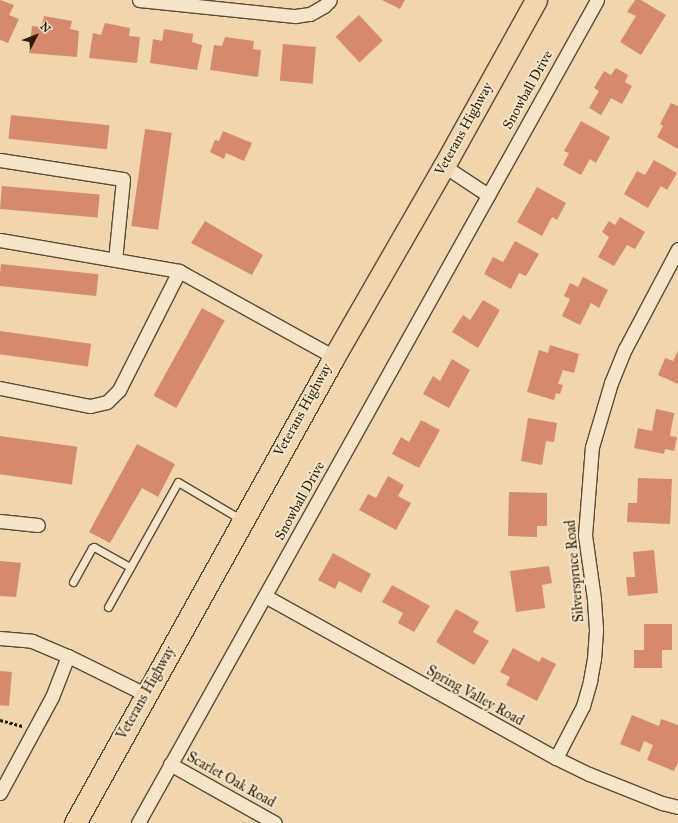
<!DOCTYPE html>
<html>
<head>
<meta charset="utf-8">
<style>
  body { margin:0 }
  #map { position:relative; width:678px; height:823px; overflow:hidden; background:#f1d5af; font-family:"IM FELL Great Primer",serif }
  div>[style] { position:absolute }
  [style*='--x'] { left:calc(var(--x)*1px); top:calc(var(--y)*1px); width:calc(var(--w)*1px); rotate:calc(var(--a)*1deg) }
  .building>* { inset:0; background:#d58a6d; transform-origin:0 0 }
  .path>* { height:2.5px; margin-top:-1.25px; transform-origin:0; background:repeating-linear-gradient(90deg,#2c1c07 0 3px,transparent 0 5px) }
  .roads { filter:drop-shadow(1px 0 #5d4a31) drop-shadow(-1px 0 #5d4a31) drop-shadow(0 1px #5d4a31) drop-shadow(0 -1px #5d4a31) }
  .service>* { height:7px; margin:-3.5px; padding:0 3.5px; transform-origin:3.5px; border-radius:3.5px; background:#f6e4cb }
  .minor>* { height:13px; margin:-6.5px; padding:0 6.5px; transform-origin:6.5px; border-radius:6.5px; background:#f6e4cb }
  .primary>* { height:21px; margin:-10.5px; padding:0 10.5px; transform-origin:10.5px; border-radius:10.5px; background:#f1d5af }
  span { translate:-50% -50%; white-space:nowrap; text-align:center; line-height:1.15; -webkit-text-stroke:4px #f6e4cb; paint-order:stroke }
  .street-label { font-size:14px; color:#2c1c07 }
  .north { position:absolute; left:16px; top:16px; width:40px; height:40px; -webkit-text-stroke:3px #f6e4cb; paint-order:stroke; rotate:48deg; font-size:11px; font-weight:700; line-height:16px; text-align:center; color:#2c1c07 }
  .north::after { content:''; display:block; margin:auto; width:14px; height:18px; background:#2c1c07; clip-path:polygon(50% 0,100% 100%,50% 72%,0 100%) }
</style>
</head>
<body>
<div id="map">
  <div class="building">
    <div style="clip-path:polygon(0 0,14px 5px,9px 15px,19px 19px,8px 43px,0 40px)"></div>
    <div style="clip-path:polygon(382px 0,405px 0,400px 9px)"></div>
    <div style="clip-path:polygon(635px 0,641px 0,666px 15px,641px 55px,620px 42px,636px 16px,627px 12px)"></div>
    <div style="left:359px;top:15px;width:35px;height:32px;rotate:47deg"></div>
    <div style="clip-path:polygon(44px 16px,72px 21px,70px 29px,79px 31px,77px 57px,29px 53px,32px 26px,41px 27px)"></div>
    <div style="clip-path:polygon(105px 23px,130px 28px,129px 36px,140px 37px,137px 63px,89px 58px,93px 33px,101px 35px)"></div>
    <div style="clip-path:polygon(164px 29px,193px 34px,192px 42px,202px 45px,197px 70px,150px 63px,153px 39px,162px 41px)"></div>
    <div style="clip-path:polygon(225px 37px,254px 41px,253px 49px,261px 50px,258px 77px,210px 70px,214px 45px,222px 46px)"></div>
    <div style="left:283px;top:44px;width:33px;height:37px;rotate:5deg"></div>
    <div style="clip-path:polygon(616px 68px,628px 75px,625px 82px,632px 86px,622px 104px,611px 98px,601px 115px,589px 108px,599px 91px,594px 88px,604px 71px,611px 75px)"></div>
    <div style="clip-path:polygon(671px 103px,678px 106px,678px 149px,657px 137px,663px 126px,660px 124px)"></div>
    <div style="left:11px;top:115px;width:99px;height:24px;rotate:6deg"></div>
    <div style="clip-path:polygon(581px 121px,610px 137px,596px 163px,590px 159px,581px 175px,563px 165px,569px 153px,564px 151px)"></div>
    <div style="left:145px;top:129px;width:27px;height:98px;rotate:8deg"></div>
    <div style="clip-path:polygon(223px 131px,252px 143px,244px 161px,226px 153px,224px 159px,210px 152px,215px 140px,219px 141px)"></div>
    <div style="clip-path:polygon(654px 160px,677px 173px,667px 190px,661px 186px,648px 208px,624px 194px,637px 171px,645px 175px)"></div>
    <div style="left:2px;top:186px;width:98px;height:23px;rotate:5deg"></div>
    <div style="clip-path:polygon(537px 187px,566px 203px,557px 220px,552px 217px,542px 236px,517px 222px)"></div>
    <div style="clip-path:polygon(620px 217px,645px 232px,635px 249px,627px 245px,614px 266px,598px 257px,609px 237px,602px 232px,609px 221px,615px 225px)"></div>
    <div style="clip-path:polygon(205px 221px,263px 255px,252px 275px,191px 243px)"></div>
    <div style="clip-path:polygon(515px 241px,539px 254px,526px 276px,519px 273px,511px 289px,484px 274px,493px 257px,503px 262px)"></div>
    <div style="left:1px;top:264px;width:98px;height:22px;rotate:6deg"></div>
    <div style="clip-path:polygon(583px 277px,608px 290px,599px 308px,591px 303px,580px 325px,562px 316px,570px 299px,564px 296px,570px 283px,578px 287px)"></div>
    <div style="clip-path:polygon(483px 300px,500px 310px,478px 348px,452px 332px,463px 315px,470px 320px)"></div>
    <div style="left:202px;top:308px;width:26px;height:100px;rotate:29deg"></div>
    <div style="left:0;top:331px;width:92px;height:23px;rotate:8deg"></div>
    <div style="clip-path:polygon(550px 345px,579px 354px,574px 373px,563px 370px,558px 384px,563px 385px,560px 394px,556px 393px,554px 400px,527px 392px,539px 350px,548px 353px)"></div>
    <div style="clip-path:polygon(678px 351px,678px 384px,658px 375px,665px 358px,673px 361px)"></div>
    <div style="clip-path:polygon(452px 359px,470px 370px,449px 408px,423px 394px,433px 376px,440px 381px)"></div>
    <div style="clip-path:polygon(656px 409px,674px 413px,670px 436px,677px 437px,674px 451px,665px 449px,664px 454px,634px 448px,638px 428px,652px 431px)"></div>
    <div style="clip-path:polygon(528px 418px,557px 423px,554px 442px,546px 441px,542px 465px,521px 461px)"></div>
    <div style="clip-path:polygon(421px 420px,440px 430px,419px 468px,392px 454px,401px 437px,409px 442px)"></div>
    <div style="left:0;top:436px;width:78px;height:38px;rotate:8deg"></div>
    <div style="clip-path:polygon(137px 444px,175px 464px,158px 497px,142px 488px,110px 543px,89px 532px)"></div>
    <div style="clip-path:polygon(388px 476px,404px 485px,398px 496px,411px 503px,396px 530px,359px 510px,368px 494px,376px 498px)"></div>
    <div style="clip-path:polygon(638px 478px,672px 479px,670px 524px,627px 522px,628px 503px,637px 503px)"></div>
    <div style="clip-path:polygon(509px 492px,547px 493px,547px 526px,537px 526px,537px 537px,508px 536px)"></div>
    <div style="clip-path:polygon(654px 550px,658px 593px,628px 596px,626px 577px,635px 577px,633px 552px)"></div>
    <div style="clip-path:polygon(333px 553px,371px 574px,361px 593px,339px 581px,335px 589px,318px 580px)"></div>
    <div style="clip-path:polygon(0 561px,21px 563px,16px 597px,0 596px)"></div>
    <div style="clip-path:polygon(549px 566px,552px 583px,542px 585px,545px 608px,516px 612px,510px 571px)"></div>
    <div style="clip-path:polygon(392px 585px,430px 606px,414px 632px,398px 623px,403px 613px,382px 602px)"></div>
    <div style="clip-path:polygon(456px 609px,479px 622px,473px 632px,489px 641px,474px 665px,436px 642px)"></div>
    <div style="clip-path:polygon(644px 624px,672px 624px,672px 650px,662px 650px,662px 668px,634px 668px,634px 650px,644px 650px)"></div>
    <div style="clip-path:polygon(513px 648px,539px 662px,542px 657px,556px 664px,537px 701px,506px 685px,510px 677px,500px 672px)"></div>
    <div style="left:0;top:671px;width:12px;height:34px;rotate:5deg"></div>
    <div style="clip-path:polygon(632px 715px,659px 726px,661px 719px,678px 725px,678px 762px,674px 771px,647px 760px,653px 745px,644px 741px,640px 752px,620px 744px)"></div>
  </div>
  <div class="path">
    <div style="--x:0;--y:720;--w:24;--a:15"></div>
  </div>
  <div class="roads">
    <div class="service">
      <div style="--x:73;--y:582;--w:39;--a:-61"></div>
      <div style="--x:92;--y:548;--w:2;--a:-27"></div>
      <div style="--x:94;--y:547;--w:41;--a:29.1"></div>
      <div style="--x:108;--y:607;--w:143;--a:-60.8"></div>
      <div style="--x:178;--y:482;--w:74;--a:30.7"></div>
    </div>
    <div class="minor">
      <div style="--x:139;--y:0;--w:157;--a:5.9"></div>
      <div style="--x:295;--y:16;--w:15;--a:-8"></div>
      <div style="--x:310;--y:14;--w:16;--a:-30"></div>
      <div style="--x:324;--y:6;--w:8;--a:-45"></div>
      <div style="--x:0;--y:160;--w:124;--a:8.8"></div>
      <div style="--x:123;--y:179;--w:81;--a:95.6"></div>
      <div style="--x:444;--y:166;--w:53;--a:33.4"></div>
      <div style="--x:0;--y:240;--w:182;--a:9.8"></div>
      <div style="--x:179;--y:271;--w:177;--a:29"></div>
      <div style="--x:0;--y:388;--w:92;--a:11.3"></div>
      <div style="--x:90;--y:406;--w:17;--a:-13"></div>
      <div style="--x:107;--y:402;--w:17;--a:-45"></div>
      <div style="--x:119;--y:390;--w:133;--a:-63.2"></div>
      <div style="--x:0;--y:521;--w:38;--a:6"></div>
      <div style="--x:265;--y:596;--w:333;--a:29.1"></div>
      <div style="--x:556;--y:758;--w:37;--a:26"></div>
      <div style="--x:589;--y:774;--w:79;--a:21.7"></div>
      <div style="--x:662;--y:803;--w:16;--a:14"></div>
      <div style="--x:0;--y:638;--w:32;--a:5"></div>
      <div style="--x:32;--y:641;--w:39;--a:23"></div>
      <div style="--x:68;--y:656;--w:86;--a:26.3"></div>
      <div style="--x:556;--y:758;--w:59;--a:-62.6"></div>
      <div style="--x:583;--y:706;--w:26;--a:-74"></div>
      <div style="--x:590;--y:681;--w:22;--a:-80"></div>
      <div style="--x:594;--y:659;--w:30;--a:-86"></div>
      <div style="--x:596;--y:629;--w:30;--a:-94"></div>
      <div style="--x:594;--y:599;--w:65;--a:-98"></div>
      <div style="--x:585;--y:535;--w:88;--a:-85.5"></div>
      <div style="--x:592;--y:447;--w:67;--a:-73.5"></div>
      <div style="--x:611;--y:383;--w:37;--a:-68"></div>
      <div style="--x:625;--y:349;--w:113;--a:-62.1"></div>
      <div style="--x:170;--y:764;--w:120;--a:29.3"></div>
      <div style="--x:0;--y:793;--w:109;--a:-61.6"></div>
      <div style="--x:52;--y:697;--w:44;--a:-68.7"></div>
      <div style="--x:138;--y:823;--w:942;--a:-60.85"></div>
    </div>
    <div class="primary">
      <div style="--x:75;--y:823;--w:533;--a:-60.93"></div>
      <div style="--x:334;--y:357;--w:220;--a:-60.1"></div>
      <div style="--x:444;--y:166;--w:190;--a:-61"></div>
    </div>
  </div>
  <div class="street-label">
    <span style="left:528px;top:90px;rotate:-61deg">Snowball Drive</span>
    <span style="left:464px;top:129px;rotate:-61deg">Veterans Highway</span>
    <span style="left:303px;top:410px;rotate:-61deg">Veterans Highway</span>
    <span style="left:300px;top:501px;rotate:-61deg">Snowball Drive</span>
    <span style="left:575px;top:571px;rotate:-95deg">Silverspruce Road</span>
    <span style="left:146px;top:693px;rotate:-61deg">Veterans Highway</span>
    <span style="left:475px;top:696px;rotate:29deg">Spring Valley Road</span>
    <span style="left:231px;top:780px;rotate:29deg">Scarlet Oak Road</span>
  </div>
  <div class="north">N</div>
</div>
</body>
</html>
